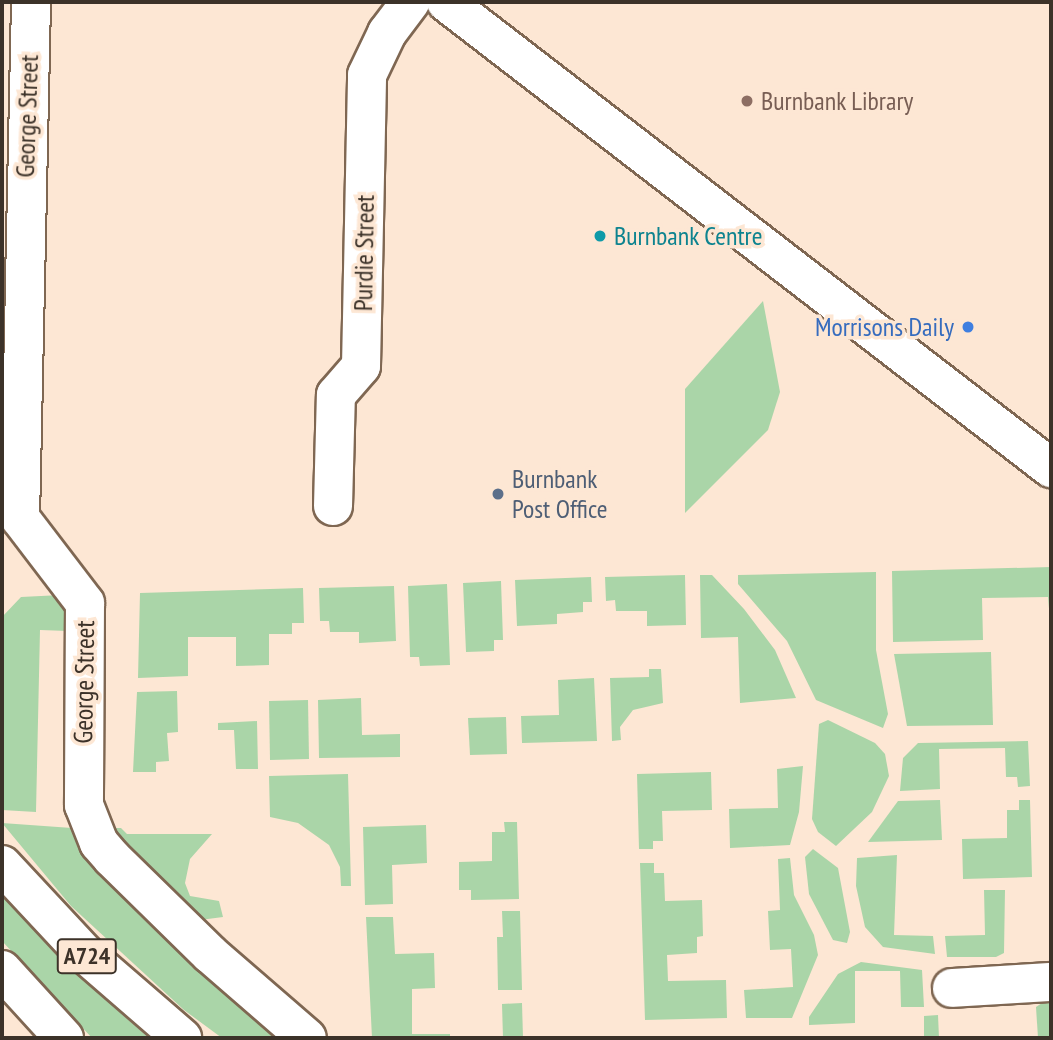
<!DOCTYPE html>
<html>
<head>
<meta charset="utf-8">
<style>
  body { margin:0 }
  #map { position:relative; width:1053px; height:1040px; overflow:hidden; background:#fde7d4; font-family:"PT Sans Narrow",sans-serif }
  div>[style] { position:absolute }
  .green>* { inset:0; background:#aad5a8 }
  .roads { filter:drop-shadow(2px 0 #7f6752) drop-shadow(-2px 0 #7f6752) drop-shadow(0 2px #7f6752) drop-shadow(0 -2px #7f6752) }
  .street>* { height:38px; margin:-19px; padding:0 19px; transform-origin:19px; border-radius:19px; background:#fff }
  .primary>* { height:38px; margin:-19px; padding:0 19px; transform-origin:19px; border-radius:19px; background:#fff }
  .dots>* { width:19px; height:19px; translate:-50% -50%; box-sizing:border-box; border:4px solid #fde7d4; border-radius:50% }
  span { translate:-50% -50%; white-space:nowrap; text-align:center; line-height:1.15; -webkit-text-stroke:7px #fde7d4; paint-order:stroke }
  .shield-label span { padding:2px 5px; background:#fde7d4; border:2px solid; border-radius:5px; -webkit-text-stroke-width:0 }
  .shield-label { font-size:24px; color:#3c3229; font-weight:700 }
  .education-label { font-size:26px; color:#785e54 }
  .left { translate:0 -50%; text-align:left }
  .street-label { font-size:26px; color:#3c3229 }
  .culture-label { font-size:26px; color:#0d838f }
  .shop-label { font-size:26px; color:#366cbe }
  .right { translate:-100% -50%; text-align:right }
  .service-label { font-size:26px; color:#4e5e75 }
  .frame { position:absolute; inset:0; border:4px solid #3c3229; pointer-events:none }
</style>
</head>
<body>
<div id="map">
  <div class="green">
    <i style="clip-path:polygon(763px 301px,780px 392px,768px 430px,685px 513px,685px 389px)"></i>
    <i style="clip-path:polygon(1051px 567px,1051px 632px,1048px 597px,982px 598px,983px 640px,893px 642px,892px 571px)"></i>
    <i style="clip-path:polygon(876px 572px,876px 650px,888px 714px,883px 728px,816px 700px,787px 641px,738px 584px,738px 575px)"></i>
    <i style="clip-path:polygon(685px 575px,686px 625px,647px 626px,647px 611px,616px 611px,615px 600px,606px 601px,605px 577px)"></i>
    <i style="clip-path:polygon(700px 575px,712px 575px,744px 609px,775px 650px,796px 698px,740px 703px,738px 637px,701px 638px)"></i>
    <i style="clip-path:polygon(591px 577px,592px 602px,583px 602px,583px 612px,557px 614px,557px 624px,517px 626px,515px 580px)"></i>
    <i style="clip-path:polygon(501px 581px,503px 640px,494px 640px,494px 651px,466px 652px,463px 583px)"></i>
    <i style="clip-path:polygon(447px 584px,450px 665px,420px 666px,419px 657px,410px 657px,408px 586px)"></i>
    <i style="clip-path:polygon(394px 586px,396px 641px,359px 643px,359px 632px,330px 632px,329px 621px,320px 621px,319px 588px)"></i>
    <i style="clip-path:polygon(303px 588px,304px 623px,292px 623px,292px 634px,269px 634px,269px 665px,236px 666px,236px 637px,188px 637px,188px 676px,138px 678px,140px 593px)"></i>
    <i style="clip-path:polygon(61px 595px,68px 606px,68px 631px,40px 630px,36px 812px,2px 810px,2px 617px,21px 597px)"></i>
    <i style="clip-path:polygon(991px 652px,993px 725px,907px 726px,894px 654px)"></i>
    <i style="clip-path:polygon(649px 669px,661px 669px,663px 703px,633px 710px,620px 727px,621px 740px,612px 741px,610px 678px,649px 677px)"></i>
    <i style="clip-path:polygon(594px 678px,597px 741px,522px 743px,521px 716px,559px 715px,558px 680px)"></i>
    <i style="clip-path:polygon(177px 691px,178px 732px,167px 733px,169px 761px,156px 762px,156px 772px,133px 772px,137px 692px)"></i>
    <i style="clip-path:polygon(361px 698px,362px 735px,400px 734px,400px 757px,319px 758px,318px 700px)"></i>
    <i style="clip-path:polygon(308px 700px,309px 759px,270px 760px,269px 701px)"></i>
    <i style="clip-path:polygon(506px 717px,507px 754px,470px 755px,468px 718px)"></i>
    <i style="clip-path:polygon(828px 720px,875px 743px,885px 754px,889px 776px,872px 812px,836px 846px,818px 832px,812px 819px,819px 724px)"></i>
    <i style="clip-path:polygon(257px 721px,258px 769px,236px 769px,234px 730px,218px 730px,218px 723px)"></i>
    <i style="clip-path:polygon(1028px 741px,1030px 786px,1018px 787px,1017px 777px,1006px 777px,1005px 748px,939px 749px,940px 789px,900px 791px,903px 758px,918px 743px)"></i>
    <i style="clip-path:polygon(803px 766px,799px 812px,790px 845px,730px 848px,729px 809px,778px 808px,777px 769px)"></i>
    <i style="clip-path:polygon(711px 772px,712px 810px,662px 811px,663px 841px,653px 841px,653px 849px,639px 849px,637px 774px)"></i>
    <i style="clip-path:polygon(348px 774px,351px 886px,341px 886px,340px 867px,329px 845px,298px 823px,270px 817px,269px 776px)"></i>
    <i style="clip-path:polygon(940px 800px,942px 840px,868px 842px,898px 801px)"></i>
    <i style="clip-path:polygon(1019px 800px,1030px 800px,1032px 877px,963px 879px,962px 839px,1007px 838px,1007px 810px,1019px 810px)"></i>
    <i style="clip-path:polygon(504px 822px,517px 822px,519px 899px,471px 900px,471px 890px,459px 890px,459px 862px,492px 861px,492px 832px,505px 832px)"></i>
    <i style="clip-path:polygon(2px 823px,72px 828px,98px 868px,248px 1015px,278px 1038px,222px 1038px,184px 1010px,71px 906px)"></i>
    <i style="clip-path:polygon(426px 825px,427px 863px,392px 865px,393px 904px,365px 905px,363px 827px)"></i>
    <i style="clip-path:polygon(108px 828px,121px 828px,127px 834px,212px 834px,190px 859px,185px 883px,190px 896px,219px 901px,223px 917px,200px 920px)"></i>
    <i style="clip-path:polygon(813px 849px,838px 868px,850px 932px,847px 943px,833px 940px,809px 894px,805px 857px)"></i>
    <i style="clip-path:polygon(897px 855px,894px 935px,933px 936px,935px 954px,883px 947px,865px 927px,856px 886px,857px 858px)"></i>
    <i style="clip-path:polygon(790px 858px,794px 895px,814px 935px,818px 955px,792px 1018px,746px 1018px,744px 990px,793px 987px,791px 949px,770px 950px,768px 911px,780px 910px,778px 859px)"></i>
    <i style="clip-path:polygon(640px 863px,654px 863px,654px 873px,664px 873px,665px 901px,702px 900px,703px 936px,697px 937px,697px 953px,667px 955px,668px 981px,726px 980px,727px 1018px,645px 1020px)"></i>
    <i style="clip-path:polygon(984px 890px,1005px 890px,1004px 953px,996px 957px,947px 957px,945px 936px,985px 935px)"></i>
    <i style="clip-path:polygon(2px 894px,72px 970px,149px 1038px,92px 1038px,2px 941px)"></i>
    <i style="clip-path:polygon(502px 911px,520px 911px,522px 990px,498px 990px,497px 937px,503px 937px)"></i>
    <i style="clip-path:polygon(366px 917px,393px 917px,395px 954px,434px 953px,435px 988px,412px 989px,412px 1034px,450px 1034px,450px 1038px,372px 1038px)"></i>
    <i style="clip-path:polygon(861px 962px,922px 970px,924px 1007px,901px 1007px,900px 971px,855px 971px,855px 1023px,809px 1025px,809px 1017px,838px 974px)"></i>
    <i style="clip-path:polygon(1051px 997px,1051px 1038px,1038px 1038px,1036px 1007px)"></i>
    <i style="clip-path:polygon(522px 1003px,523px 1038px,503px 1038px,502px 1004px)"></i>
    <i style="clip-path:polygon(938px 1015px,939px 1038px,924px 1038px,924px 1016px)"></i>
  </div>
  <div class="roads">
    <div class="street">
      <i style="left:31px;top:2px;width:516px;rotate:91.22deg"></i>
      <i style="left:20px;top:518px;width:107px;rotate:52.6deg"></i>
      <i style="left:85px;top:603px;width:202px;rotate:90.3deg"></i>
      <i style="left:84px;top:805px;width:41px;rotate:68.5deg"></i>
      <i style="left:99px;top:843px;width:20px;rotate:49deg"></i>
      <i style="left:112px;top:858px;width:137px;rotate:44.4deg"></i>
      <i style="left:210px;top:954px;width:128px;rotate:40.9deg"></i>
      <i style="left:446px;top:2px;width:764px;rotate:37.61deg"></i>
      <i style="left:333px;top:506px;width:111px;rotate:-88.5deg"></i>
      <i style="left:336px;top:395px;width:38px;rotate:-49deg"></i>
      <i style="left:361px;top:366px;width:291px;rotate:-88.8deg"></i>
      <i style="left:367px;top:75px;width:47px;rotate:-64.5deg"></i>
      <i style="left:387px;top:33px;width:39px;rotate:-53deg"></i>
      <i style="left:952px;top:988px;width:99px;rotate:-3.5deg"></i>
    </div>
    <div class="primary">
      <i style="left:2px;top:865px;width:120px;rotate:47deg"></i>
      <i style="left:84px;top:953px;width:130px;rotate:40.9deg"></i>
      <i style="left:2px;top:970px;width:92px;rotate:47.6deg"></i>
    </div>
  </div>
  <div class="dots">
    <i style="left:747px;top:101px;background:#8d6e63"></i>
    <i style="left:600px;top:236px;background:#0f9aa8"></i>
    <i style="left:968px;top:327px;background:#3f7fe0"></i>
    <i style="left:498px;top:494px;background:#5c6f8a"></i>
  </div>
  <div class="shield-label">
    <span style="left:87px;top:956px">A724</span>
  </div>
  <div class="education-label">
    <span class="left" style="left:761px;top:101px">Burnbank Library</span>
  </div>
  <div class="street-label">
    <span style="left:27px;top:116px;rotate:-88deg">George Street</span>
    <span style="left:364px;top:253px;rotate:-89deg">Purdie Street</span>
    <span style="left:84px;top:682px;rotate:-89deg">George Street</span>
  </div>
  <div class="culture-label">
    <span class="left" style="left:614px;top:236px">Burnbank Centre</span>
  </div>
  <div class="shop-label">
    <span class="right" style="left:954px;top:327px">Morrisons Daily</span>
  </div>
  <div class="service-label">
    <span class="left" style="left:512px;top:494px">Burnbank<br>Post Office</span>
  </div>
  <div class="frame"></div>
</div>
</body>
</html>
